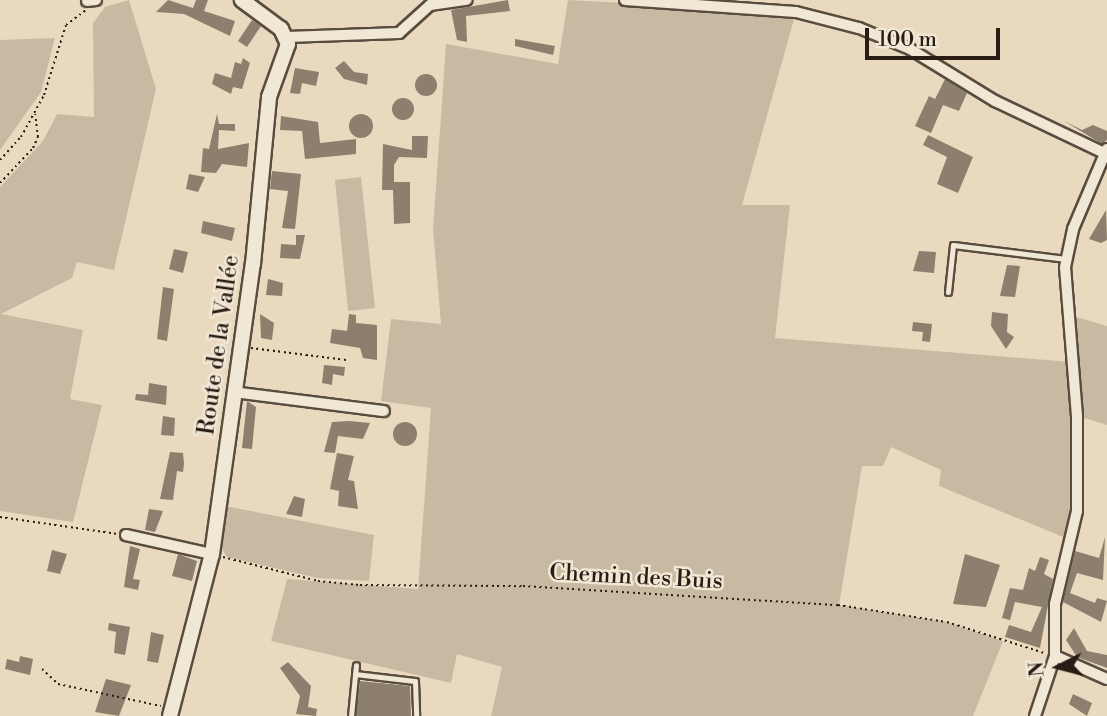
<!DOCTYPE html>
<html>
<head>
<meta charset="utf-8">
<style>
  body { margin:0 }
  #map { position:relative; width:1107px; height:716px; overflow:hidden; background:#e9dabf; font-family:"Libre Bodoni",serif }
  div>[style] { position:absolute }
  .green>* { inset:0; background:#c8baa2 }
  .building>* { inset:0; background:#8d7f6d }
  .round { border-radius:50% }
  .path>* { height:2px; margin-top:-1px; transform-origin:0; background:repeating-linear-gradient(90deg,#291c14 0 2px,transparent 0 5.5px) }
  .roads { filter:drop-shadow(2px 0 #594c3f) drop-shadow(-2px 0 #594c3f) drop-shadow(0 2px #594c3f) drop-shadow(0 -2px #594c3f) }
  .lane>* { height:5px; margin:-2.5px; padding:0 2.5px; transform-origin:2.5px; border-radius:2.5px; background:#f1e7d5 }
  .street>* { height:10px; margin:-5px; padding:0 5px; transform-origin:5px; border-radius:5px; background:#f1e7d5 }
  .secondary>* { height:14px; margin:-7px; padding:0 7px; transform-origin:7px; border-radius:7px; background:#f1e7d5 }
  span { translate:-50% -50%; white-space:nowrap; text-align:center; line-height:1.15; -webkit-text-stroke:5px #f1e7d5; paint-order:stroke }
  .street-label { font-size:23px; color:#291c14 }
  .north { position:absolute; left:1023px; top:632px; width:70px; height:70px; -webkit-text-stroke:5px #f1e7d5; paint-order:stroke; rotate:264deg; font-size:19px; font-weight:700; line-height:28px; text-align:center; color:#291c14 }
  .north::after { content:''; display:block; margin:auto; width:24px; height:32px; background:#291c14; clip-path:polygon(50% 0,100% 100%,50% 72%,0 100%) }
  .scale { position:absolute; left:865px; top:28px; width:135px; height:32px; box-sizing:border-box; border:4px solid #291c14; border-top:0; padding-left:9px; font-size:21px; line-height:24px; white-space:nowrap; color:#291c14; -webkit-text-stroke:5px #f1e7d5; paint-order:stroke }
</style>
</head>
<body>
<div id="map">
  <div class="green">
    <i style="clip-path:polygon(129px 0,156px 89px,114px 270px,77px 262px,72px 278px,1px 314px,83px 330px,70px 399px,102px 405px,73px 522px,0 511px,0 187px,43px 141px,57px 114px,94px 117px,93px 23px,105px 7px)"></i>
    <i style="clip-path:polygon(568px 0,796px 12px,742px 205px,790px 205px,775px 338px,1071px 362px,1066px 314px,1107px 326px,1107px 425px,1078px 416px,1073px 541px,939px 486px,941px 470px,891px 447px,883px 466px,862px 466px,839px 605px,947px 622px,1003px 641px,973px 716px,491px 716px,502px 667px,457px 654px,451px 683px,271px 641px,287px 579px,418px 589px,431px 408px,381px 401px,391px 319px,441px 324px,433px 229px,446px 44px,558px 64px)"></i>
    <i style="clip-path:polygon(55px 38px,41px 92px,0 150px,0 40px)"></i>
    <i style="clip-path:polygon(361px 177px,375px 308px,348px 311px,335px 180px)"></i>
    <i style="clip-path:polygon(225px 506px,374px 535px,369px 581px,317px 578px,227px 557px,221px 547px)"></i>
  </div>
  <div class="building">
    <i style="clip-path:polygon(168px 0,193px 8px,196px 0,208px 0,204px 11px,235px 21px,230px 36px,184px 14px,156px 12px)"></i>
    <i style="clip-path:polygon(508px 0,510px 11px,466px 16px,467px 42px,457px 40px,451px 10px)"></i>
    <i style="clip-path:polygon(252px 20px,261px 26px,247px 47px,238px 41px)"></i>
    <i style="clip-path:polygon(515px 39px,555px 46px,553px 55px,515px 46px)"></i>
    <i style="clip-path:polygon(243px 58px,250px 63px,242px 89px,233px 87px,231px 94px,212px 84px,215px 73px,231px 78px,235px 62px,241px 64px)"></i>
    <i style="clip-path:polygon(344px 61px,354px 72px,368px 74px,367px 85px,344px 79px,335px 68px)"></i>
    <i style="clip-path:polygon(295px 68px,319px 72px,316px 86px,302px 83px,300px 94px,290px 93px)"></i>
    <i class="round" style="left:415px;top:74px;width:22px;height:22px"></i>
    <i style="clip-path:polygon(945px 79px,967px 93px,959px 111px,943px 105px,931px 133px,915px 126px,929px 96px,935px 99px)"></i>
    <i class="round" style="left:392px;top:98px;width:22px;height:22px"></i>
    <i class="round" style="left:349px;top:114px;width:24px;height:24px"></i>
    <i style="clip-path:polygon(217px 114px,219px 124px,235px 124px,235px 131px,219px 130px,218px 149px,249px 143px,247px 167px,222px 164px,216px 173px,201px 172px,203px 148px,209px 149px)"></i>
    <i style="clip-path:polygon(281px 116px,318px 122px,320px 143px,356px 139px,356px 154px,305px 159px,302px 131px,280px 130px)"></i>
    <i style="clip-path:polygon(1064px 121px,1082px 130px,1093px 125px,1107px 131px,1107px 140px,1102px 144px)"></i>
    <i style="clip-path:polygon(928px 135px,973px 157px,958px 193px,937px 184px,947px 157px,923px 145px)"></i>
    <i style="clip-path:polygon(412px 136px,428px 136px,427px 158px,399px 157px,394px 165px,394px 182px,410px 182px,410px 223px,394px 224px,393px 190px,382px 190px,383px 144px,412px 150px)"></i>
    <i style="clip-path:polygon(272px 171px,301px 174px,295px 229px,282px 228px,288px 191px,270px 189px)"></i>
    <i style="clip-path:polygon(189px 174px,205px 177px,198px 192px,186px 189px)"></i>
    <i style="clip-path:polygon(1106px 210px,1107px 240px,1101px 243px,1089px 239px)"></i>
    <i style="clip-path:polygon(203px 221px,235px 228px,232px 241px,201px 233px)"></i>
    <i style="clip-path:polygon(296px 235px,305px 235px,300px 259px,280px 258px,281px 244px,296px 245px)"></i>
    <i style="clip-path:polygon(174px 249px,188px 252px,183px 273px,169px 269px)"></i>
    <i style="clip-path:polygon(919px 251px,936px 252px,934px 273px,913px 271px)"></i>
    <i style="clip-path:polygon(1007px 265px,1020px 266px,1015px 297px,1000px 296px)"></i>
    <i style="clip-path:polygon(268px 279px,283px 283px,282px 296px,266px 295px)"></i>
    <i style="clip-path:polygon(163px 287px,174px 289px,167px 341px,157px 339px)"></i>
    <i style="clip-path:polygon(992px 312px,1008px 314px,1007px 332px,1014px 337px,1006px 349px,991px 326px)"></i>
    <i style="clip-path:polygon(260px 314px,274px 323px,272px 340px,261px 338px)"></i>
    <i style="clip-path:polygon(349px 314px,356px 315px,356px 323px,377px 325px,377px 360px,363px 358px,360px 348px,330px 343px,332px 329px,347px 331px)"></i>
    <i style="clip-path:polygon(913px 322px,932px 324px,930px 342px,922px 341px,923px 332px,912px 331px)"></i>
    <i style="clip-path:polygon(324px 365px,345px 367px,344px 376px,333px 374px,332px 385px,322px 383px)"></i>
    <i style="clip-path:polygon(149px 383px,167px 386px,166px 405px,135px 400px,136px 394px,148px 395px)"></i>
    <i style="clip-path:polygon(247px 401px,256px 407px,252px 449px,242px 448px)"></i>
    <i style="clip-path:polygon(163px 416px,175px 418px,174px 436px,161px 435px)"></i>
    <i class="round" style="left:393px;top:422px;width:24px;height:24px"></i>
    <i style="clip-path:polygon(332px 422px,349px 421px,370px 423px,363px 439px,338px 436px,335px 453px,324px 452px)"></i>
    <i style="clip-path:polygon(170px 452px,183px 453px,184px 464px,183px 472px,177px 471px,173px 500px,160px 499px)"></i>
    <i style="clip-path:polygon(337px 453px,354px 456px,348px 480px,354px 481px,358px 509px,338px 506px,339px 491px,330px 489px)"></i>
    <i style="clip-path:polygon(294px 496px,305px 499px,302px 517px,286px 514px)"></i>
    <i style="clip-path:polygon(149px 509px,163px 511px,155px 532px,145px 530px)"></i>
    <i style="clip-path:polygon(1105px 537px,1103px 580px,1077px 573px,1070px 593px,1095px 603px,1097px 598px,1107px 601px,1101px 622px,1063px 602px,1075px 551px,1099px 558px)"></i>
    <i style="clip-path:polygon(130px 546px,140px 549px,133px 579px,140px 580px,138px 590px,124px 587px)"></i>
    <i style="clip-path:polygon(52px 550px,67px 554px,60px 574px,47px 571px)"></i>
    <i style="clip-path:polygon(178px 554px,197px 561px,192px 581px,172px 576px)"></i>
    <i style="clip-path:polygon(965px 554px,1000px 565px,986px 607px,953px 604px)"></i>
    <i style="clip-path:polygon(1040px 557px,1049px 560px,1044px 574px,1053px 579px,1040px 648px,1005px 637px,1009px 625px,1031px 632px,1042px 607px,1015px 602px,1010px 620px,1002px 618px,1010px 588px,1023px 590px,1029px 568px,1035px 571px)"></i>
    <i style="clip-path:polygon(109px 623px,130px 627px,125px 655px,114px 653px,116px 632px,108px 630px)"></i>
    <i style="clip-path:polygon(1074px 628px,1087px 651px,1107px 655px,1107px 668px,1077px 657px,1066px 640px)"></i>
    <i style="clip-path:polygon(151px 632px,164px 635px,158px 663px,147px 661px)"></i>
    <i style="clip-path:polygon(20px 656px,33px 659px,30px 675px,5px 669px,7px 659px,19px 662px)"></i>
    <i style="clip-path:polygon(288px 662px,311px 686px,308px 707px,317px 709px,316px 716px,296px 714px,300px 696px,280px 668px)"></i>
    <i style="clip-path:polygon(106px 679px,131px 685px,119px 716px,95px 712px)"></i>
    <i style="clip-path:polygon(360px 681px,410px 686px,411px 716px,356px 716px)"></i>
    <i style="clip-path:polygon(1073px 694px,1092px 703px,1087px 716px,1069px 704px)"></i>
  </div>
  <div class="path">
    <i style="left:0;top:160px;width:31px;rotate:-48deg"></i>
    <i style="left:21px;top:137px;width:48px;rotate:-61.3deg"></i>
    <i style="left:44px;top:95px;width:73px;rotate:-72.6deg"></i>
    <i style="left:66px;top:25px;width:26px;rotate:-37deg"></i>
    <i style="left:0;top:183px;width:48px;rotate:-46.7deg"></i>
    <i style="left:33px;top:148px;width:12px;rotate:-66deg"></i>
    <i style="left:38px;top:137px;width:23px;rotate:-97deg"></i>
    <i style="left:251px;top:348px;width:96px;rotate:7.2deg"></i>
    <i style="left:0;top:517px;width:119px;rotate:8.2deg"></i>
    <i style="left:223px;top:557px;width:98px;rotate:14.2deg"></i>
    <i style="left:318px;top:581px;width:42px;rotate:5.4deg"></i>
    <i style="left:360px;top:585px;width:163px;rotate:0.4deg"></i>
    <i style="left:523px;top:586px;width:316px;rotate:3.5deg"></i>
    <i style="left:838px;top:605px;width:110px;rotate:8.9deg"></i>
    <i style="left:947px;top:622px;width:102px;rotate:17.7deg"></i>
    <i style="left:42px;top:669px;width:22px;rotate:43deg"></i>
    <i style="left:58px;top:684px;width:105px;rotate:12.1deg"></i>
  </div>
  <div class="roads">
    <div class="lane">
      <i style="left:948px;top:292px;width:47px;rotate:-83.9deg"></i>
      <i style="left:953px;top:245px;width:114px;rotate:7.1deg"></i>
      <i style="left:355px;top:674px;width:60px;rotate:6.7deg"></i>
      <i style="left:415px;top:681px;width:35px;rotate:88deg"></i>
      <i style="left:351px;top:716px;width:51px;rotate:-84.4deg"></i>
    </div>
    <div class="street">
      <i style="left:625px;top:0;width:171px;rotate:4deg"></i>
      <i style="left:796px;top:12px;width:65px;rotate:14.3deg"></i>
      <i style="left:859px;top:28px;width:55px;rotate:22.4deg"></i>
      <i style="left:910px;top:49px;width:100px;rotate:31.5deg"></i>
      <i style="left:995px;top:101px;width:121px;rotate:25.5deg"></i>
      <i style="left:87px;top:1px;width:9px;rotate:-6deg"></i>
      <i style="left:287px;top:37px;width:112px;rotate:-2deg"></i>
      <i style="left:399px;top:33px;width:42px;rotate:-42.1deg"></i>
      <i style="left:430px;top:5px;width:37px;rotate:-8deg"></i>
      <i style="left:233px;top:392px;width:152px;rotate:7.2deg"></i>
      <i style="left:126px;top:535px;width:88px;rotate:12.5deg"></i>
      <i style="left:1055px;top:656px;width:57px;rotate:23.9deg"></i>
      <i style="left:1035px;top:716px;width:63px;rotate:-71.6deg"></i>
      <i style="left:1055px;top:656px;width:52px;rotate:-90deg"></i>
      <i style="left:1055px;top:604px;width:96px;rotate:-76.7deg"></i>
      <i style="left:1077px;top:511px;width:95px;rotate:-90deg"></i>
      <i style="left:1077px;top:416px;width:149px;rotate:-94.6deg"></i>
      <i style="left:1065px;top:267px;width:39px;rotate:-78deg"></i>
      <i style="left:1073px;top:229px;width:87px;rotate:-67deg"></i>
    </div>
    <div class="secondary">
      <i style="left:170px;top:716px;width:167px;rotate:-75.5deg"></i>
      <i style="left:212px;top:554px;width:293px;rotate:-82deg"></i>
      <i style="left:253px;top:264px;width:168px;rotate:-84.5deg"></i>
      <i style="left:269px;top:97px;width:56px;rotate:-70.3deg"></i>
      <i style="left:288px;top:44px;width:17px;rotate:-115deg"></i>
      <i style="left:281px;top:29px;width:49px;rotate:-143.4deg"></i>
    </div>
  </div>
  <div class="street-label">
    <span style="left:219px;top:345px;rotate:-82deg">Route de la Vallée</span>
    <span style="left:636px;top:577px;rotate:3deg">Chemin des Buis</span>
  </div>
  <div class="north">N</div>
  <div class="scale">100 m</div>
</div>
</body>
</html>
